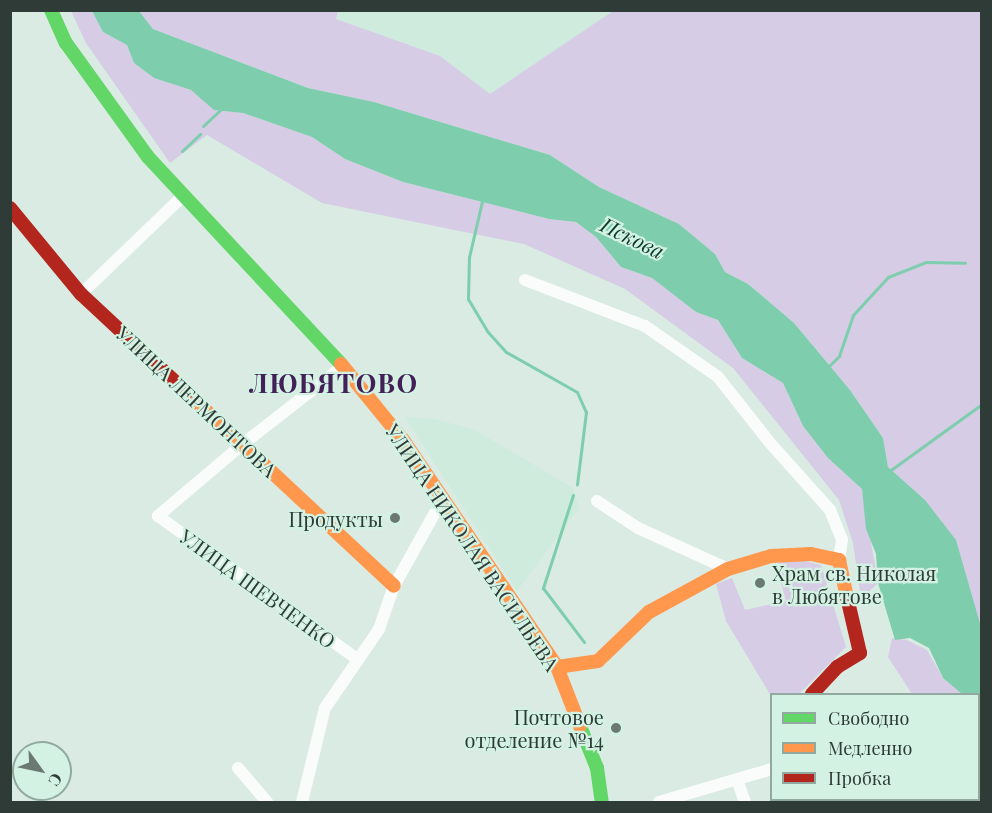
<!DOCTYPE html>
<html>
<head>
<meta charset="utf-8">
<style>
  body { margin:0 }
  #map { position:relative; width:992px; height:813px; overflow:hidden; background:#daebe3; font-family:"Playfair Display",serif }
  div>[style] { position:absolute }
  .built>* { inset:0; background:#ceebde }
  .green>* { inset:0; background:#d6cce5 }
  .water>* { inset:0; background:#7eceae }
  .stream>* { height:3px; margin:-1.5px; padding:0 1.5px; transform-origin:1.5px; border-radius:1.5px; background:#7eceae }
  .street>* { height:12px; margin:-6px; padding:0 6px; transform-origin:6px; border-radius:6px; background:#f9fcfb }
  .fast>* { height:14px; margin:-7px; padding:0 7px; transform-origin:7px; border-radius:7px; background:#63d668 }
  .slow>* { height:14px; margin:-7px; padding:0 7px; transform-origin:7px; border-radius:7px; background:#ff974d }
  .jam>* { height:14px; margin:-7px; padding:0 7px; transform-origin:7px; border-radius:7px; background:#b3261e }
  .dots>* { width:16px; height:16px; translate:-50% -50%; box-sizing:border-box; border:3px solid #d3f2e3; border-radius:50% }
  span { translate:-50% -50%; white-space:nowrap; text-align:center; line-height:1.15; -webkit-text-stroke:4.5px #d3f2e3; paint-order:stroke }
  .street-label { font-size:20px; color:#2f3b36 }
  .poi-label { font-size:20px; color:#2f3b36 }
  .right { translate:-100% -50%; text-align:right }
  .left { translate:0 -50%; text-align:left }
  .water-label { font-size:21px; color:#0c3c2b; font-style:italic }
  .district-label { font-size:26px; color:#432057; font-weight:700; letter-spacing:1.5px }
  .frame { position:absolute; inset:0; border:12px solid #2f3b36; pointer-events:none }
  .legend { position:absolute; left:770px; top:693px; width:210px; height:108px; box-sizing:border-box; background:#d3f2e3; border:2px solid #91a99e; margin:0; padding:8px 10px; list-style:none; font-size:18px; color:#2f3b36 }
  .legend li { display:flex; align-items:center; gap:12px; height:30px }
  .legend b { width:30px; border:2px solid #91a99e }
  .north { position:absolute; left:12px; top:741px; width:60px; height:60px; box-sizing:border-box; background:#d3f2e3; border:2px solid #91a99e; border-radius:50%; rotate:123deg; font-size:16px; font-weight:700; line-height:24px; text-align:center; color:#2f3b36 }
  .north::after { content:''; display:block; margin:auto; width:21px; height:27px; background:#6b7973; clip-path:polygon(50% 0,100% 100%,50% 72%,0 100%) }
</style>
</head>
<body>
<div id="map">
  <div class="built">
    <i style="clip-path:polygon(338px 10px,613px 11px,490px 94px,440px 56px,336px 19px)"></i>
    <i style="clip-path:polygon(405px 417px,435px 419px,475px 430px,573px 488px,579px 508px,517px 591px)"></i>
  </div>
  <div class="green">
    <i style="clip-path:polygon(71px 11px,92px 11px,103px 32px,127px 45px,134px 63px,154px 78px,191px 90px,215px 110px,243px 113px,312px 137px,345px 159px,403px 182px,549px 219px,576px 222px,596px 237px,621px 267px,652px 278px,696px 312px,718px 320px,742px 358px,783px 383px,803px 426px,828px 458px,862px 489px,878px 583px,861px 599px,853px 543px,839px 500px,733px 368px,625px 289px,524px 244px,322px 203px,207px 135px,170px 163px,86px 43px)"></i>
    <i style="clip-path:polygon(139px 11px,338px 11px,336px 19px,440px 56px,490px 94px,613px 11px,981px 11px,981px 627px,925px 500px,888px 467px,883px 438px,850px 390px,794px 323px,748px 284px,725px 272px,715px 254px,679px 224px,599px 187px,550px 155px,374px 102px,308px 88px,153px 29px)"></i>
    <i style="clip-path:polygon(793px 558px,821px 565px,846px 647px,799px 694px,771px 696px,726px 621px,716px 584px,732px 578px,745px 610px,786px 601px,776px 564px)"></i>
    <i style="clip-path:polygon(892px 638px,907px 640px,927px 650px,943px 678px,962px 694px,912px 694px,888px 657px)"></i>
    <i style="clip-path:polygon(979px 719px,981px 802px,975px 802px,974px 800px,978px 800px)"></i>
  </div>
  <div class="water">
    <i style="clip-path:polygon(92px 11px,139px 11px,153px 29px,308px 88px,374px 102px,550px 155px,599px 187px,679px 224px,715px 254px,725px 272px,748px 284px,794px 323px,850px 390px,883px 438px,888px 467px,925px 500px,956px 540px,981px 627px,981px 723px,978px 694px,962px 694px,943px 678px,929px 648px,910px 638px,895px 640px,878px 583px,876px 554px,866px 529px,862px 489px,828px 458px,803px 426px,783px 383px,742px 358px,718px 320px,696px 312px,652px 278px,621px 267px,596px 237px,576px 222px,549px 219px,403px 182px,345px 159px,312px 137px,243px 113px,214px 110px,191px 90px,154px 78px,134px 63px,127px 45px,103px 32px)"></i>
  </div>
  <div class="stream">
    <i style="left:203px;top:126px;width:26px;rotate:-43deg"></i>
    <i style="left:182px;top:151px;width:25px;rotate:-43deg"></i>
    <i style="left:483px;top:197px;width:62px;rotate:103.1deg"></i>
    <i style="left:469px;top:257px;width:42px;rotate:91.4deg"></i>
    <i style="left:468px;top:299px;width:37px;rotate:59deg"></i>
    <i style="left:487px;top:331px;width:28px;rotate:48deg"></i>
    <i style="left:506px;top:352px;width:81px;rotate:29.4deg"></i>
    <i style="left:577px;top:392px;width:22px;rotate:66deg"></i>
    <i style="left:586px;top:412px;width:73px;rotate:97.1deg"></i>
    <i style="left:828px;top:367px;width:16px;rotate:-45deg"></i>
    <i style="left:839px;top:356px;width:43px;rotate:-71.1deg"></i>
    <i style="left:853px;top:315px;width:52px;rotate:-47.4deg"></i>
    <i style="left:888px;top:277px;width:41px;rotate:-21.5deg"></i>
    <i style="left:926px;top:262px;width:39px;rotate:1deg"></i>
    <i style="left:888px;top:472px;width:116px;rotate:-35.9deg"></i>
    <i style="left:573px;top:495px;width:98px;rotate:107.9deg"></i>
    <i style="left:543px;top:588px;width:68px;rotate:52.8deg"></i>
  </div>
  <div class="street">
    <i style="left:525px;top:280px;width:129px;rotate:21deg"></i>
    <i style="left:645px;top:326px;width:89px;rotate:34.9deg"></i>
    <i style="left:718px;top:377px;width:85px;rotate:51.7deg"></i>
    <i style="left:771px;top:444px;width:89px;rotate:48.2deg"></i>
    <i style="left:830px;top:510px;width:31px;rotate:68deg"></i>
    <i style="left:842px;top:539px;width:21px;rotate:98deg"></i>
    <i style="left:81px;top:294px;width:143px;rotate:-43.9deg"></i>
    <i style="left:343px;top:366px;width:125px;rotate:142.1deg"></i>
    <i style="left:244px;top:443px;width:113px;rotate:139.7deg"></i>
    <i style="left:158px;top:516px;width:245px;rotate:35.7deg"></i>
    <i style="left:597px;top:501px;width:49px;rotate:33.4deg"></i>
    <i style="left:638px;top:528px;width:99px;rotate:24.5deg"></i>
    <i style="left:238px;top:768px;width:45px;rotate:49.5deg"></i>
    <i style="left:737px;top:780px;width:23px;rotate:70deg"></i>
    <i style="left:835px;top:800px;width:3px;rotate:45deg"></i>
    <i style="left:302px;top:802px;width:97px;rotate:-76.3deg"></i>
    <i style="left:325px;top:708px;width:96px;rotate:-55.6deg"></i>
    <i style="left:379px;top:629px;width:46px;rotate:-70.8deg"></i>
    <i style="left:394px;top:586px;width:98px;rotate:-60.8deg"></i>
    <i style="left:659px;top:802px;width:118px;rotate:-16.3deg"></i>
  </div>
  <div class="fast">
    <i style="left:51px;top:10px;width:36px;rotate:66deg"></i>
    <i style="left:66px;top:43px;width:140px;rotate:54.3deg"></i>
    <i style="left:148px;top:157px;width:283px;rotate:47deg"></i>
    <i style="left:580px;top:726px;width:45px;rotate:68deg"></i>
    <i style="left:597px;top:768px;width:34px;rotate:82deg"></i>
  </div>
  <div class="slow">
    <i style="left:341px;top:364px;width:98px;rotate:50.8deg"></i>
    <i style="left:403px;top:440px;width:274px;rotate:55.8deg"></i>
    <i style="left:557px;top:667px;width:63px;rotate:68.7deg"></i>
    <i style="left:186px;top:392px;width:284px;rotate:43deg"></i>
    <i style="left:557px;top:667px;width:41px;rotate:-8.3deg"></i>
    <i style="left:598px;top:661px;width:71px;rotate:-43.9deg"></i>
    <i style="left:649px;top:612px;width:90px;rotate:-28.6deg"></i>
    <i style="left:728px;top:569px;width:45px;rotate:-16.8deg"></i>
    <i style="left:771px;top:556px;width:40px;rotate:-2.9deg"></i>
    <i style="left:811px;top:554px;width:29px;rotate:12deg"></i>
    <i style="left:839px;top:560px;width:38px;rotate:78deg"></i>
  </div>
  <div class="jam">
    <i style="left:10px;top:208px;width:112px;rotate:50.5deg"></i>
    <i style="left:81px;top:294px;width:144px;rotate:43deg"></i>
    <i style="left:812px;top:694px;width:37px;rotate:-47deg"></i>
    <i style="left:837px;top:667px;width:27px;rotate:-31deg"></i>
    <i style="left:860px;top:653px;width:57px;rotate:-103.1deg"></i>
  </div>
  <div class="dots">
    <i style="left:395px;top:518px;background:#6b7973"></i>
    <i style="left:760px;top:583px;background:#6b7973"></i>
    <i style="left:616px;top:728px;background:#6b7973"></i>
  </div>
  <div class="street-label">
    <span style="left:197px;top:401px;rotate:43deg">УЛИЦА ЛЕРМОНТОВА</span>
    <span style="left:473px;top:547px;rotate:56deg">УЛИЦА НИКОЛАЯ ВАСИЛЬЕВА</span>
    <span style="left:258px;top:588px;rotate:36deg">УЛИЦА ШЕВЧЕНКО</span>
  </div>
  <div class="poi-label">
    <span class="right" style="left:383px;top:518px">Продукты</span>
    <span class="left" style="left:772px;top:584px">Храм св. Николая<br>в Любятове</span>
    <span class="right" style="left:604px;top:728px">Почтовое<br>отделение №14</span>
  </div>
  <div class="water-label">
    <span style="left:633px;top:237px;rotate:26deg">Пскова</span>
  </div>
  <div class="district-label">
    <span style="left:334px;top:383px">ЛЮБЯТОВО</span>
  </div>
  <div class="frame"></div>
  <ul class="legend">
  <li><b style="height:8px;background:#63d668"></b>Свободно</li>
  <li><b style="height:8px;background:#ff974d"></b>Медленно</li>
  <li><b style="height:8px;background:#b3261e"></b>Пробка</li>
  </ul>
  <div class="north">С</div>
</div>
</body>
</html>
